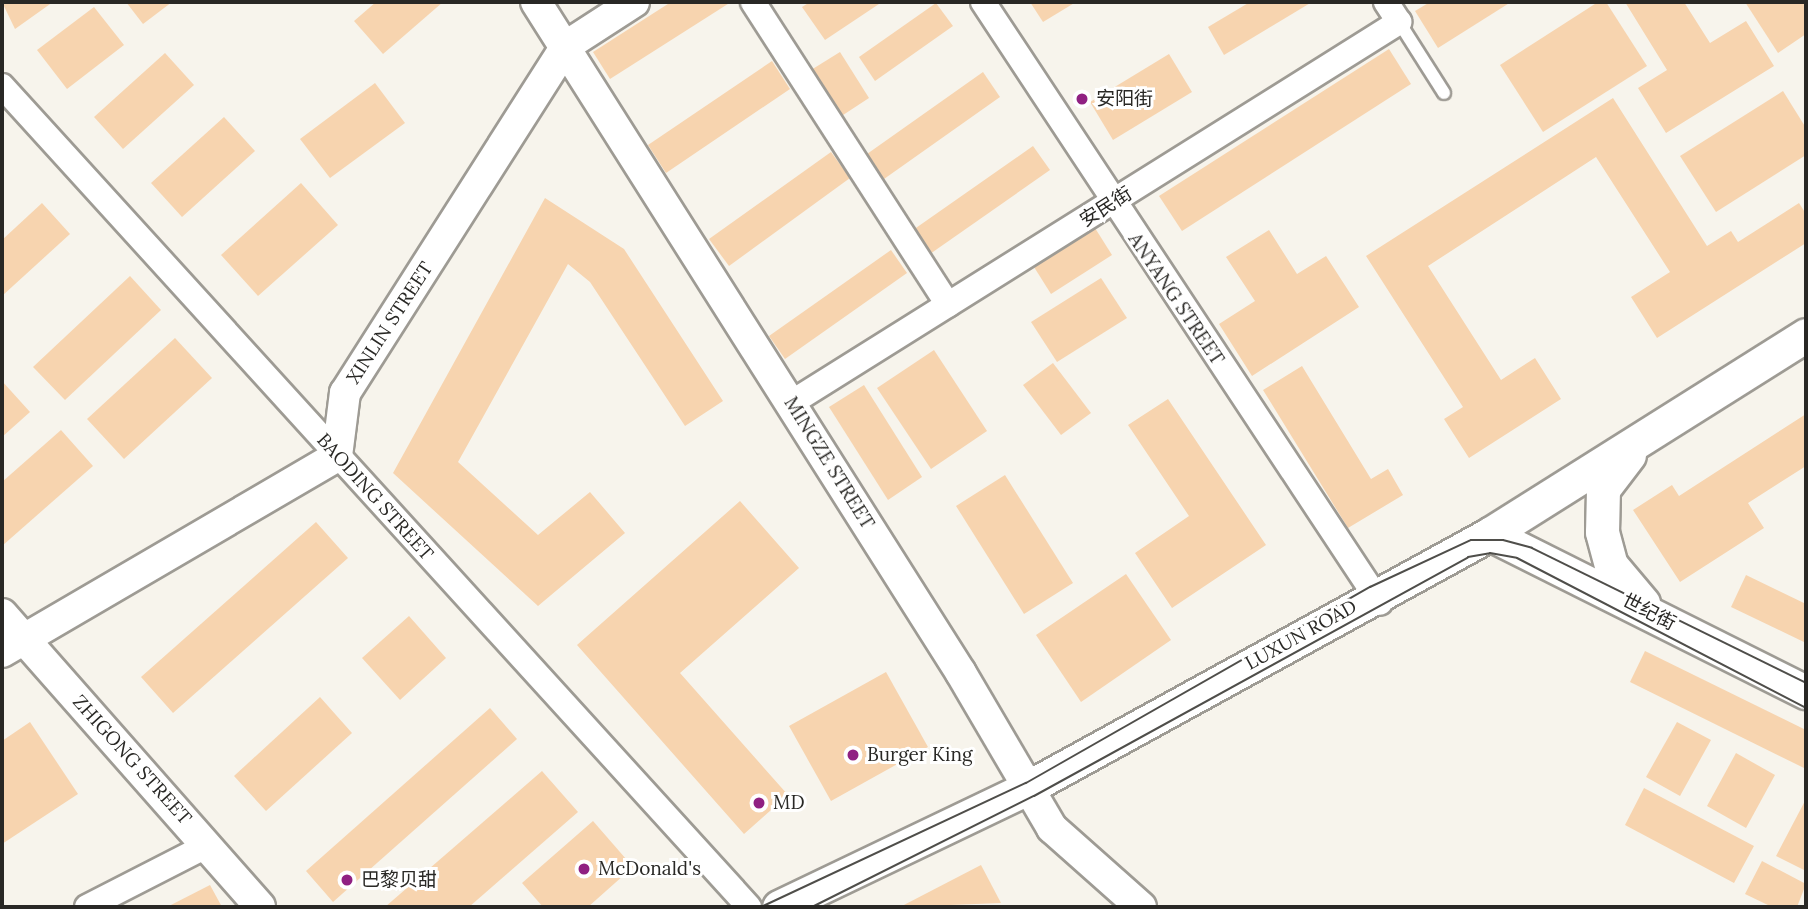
<!DOCTYPE html>
<html>
<head>
<meta charset="utf-8">
<style>
  body { margin:0 }
  #map { position:relative; width:1808px; height:909px; overflow:hidden; background:#f7f4ec; font-family:Lora,"Noto Sans SC",serif }
  div>[style] { position:absolute }
  .building>* { inset:0; background:#f7d4af }
  .roads { filter:drop-shadow(2px 0 #9e9b94) drop-shadow(-2px 0 #9e9b94) drop-shadow(0 2px #9e9b94) drop-shadow(0 -2px #9e9b94) }
  .service>* { height:12px; margin:-6px; padding:0 6px; transform-origin:6px; border-radius:6px; background:#fff }
  .minor>* { height:24px; margin:-12px; padding:0 12px; transform-origin:12px; border-radius:12px; background:#fff }
  .tertiary>* { height:30px; margin:-15px; padding:0 15px; transform-origin:15px; border-radius:15px; background:#fff }
  .secondary>* { height:33px; margin:-16.5px; padding:0 16.5px; transform-origin:16.5px; border-radius:16.5px; background:#fff }
  .tram>* { height:2px; margin:-1px; padding:0 1px; transform-origin:1px; border-radius:1px; background:#4f4e4a }
  .dots>* { width:19px; height:19px; translate:-50% -50%; box-sizing:border-box; border:4px solid #fff; border-radius:50% }
  span { translate:-50% -50%; white-space:nowrap; text-align:center; line-height:1.15; -webkit-text-stroke:6px #fff; paint-order:stroke }
  .poi-label { font-size:19px; color:#292825 }
  .left { translate:0 -50%; text-align:left }
  .street-label { font-size:19px; color:#292825 }
  .frame { position:absolute; inset:0; border:4px solid #292825; pointer-events:none }
</style>
</head>
<body>
<div id="map">
  <div class="building">
    <i style="clip-path:polygon(2px 2px,53px 2px,15px 29px)"></i>
    <i style="clip-path:polygon(126px 2px,172px 2px,143px 24px)"></i>
    <i style="clip-path:polygon(376px 2px,443px 2px,383px 54px,354px 21px)"></i>
    <i style="clip-path:polygon(671px 2px,731px 2px,610px 79px,593px 52px)"></i>
    <i style="clip-path:polygon(810px 2px,882px 2px,825px 40px,802px 7px)"></i>
    <i style="clip-path:polygon(1030px 2px,1076px 2px,1043px 22px)"></i>
    <i style="clip-path:polygon(1250px 2px,1312px 2px,1224px 55px,1208px 27px)"></i>
    <i style="clip-path:polygon(1430px 2px,1511px 2px,1438px 48px,1415px 11px)"></i>
    <i style="clip-path:polygon(1598px 2px,1606px 2px,1647px 66px,1543px 132px,1500px 65px)"></i>
    <i style="clip-path:polygon(1625px 2px,1684px 2px,1710px 43px,1746px 21px,1774px 66px,1666px 133px,1638px 88px,1667px 70px)"></i>
    <i style="clip-path:polygon(1745px 2px,1804px 2px,1806px 34px,1778px 53px)"></i>
    <i style="clip-path:polygon(936px 3px,953px 26px,875px 81px,859px 57px)"></i>
    <i style="clip-path:polygon(94px 7px,124px 45px,67px 89px,37px 50px)"></i>
    <i style="clip-path:polygon(1389px 49px,1411px 84px,1182px 231px,1159px 196px)"></i>
    <i style="clip-path:polygon(840px 52px,869px 98px,840px 117px,811px 70px)"></i>
    <i style="clip-path:polygon(165px 53px,194px 85px,123px 149px,94px 117px)"></i>
    <i style="clip-path:polygon(1169px 54px,1192px 92px,1113px 140px,1090px 102px)"></i>
    <i style="clip-path:polygon(772px 61px,790px 89px,666px 173px,648px 145px)"></i>
    <i style="clip-path:polygon(983px 72px,1000px 97px,884px 179px,867px 154px)"></i>
    <i style="clip-path:polygon(375px 83px,405px 123px,330px 178px,300px 139px)"></i>
    <i style="clip-path:polygon(1783px 91px,1806px 128px,1806px 155px,1716px 212px,1680px 156px)"></i>
    <i style="clip-path:polygon(1613px 98px,1707px 246px,1731px 231px,1738px 242px,1799px 203px,1806px 214px,1806px 243px,1657px 338px,1631px 297px,1670px 272px,1596px 157px,1428px 266px,1501px 380px,1535px 358px,1561px 399px,1469px 458px,1444px 419px,1463px 407px,1366px 256px)"></i>
    <i style="clip-path:polygon(224px 117px,255px 151px,182px 217px,151px 183px)"></i>
    <i style="clip-path:polygon(1033px 146px,1050px 170px,930px 254px,913px 230px)"></i>
    <i style="clip-path:polygon(831px 152px,850px 178px,729px 266px,709px 239px)"></i>
    <i style="clip-path:polygon(301px 183px,338px 225px,258px 296px,221px 255px)"></i>
    <i style="clip-path:polygon(545px 198px,624px 249px,723px 401px,685px 426px,590px 282px,568px 264px,458px 462px,538px 535px,590px 492px,625px 533px,538px 606px,393px 473px)"></i>
    <i style="clip-path:polygon(42px 203px,70px 234px,2px 296px,2px 240px)"></i>
    <i style="clip-path:polygon(1095px 228px,1112px 255px,1051px 294px,1034px 267px)"></i>
    <i style="clip-path:polygon(1269px 230px,1297px 274px,1326px 256px,1359px 307px,1252px 376px,1219px 324px,1255px 301px,1226px 257px)"></i>
    <i style="clip-path:polygon(891px 250px,907px 273px,785px 359px,769px 336px)"></i>
    <i style="clip-path:polygon(130px 276px,161px 310px,65px 400px,33px 367px)"></i>
    <i style="clip-path:polygon(1101px 278px,1127px 318px,1057px 362px,1031px 322px)"></i>
    <i style="clip-path:polygon(175px 338px,212px 378px,124px 459px,87px 419px)"></i>
    <i style="clip-path:polygon(934px 350px,987px 431px,931px 469px,877px 388px)"></i>
    <i style="clip-path:polygon(1053px 363px,1091px 413px,1061px 435px,1023px 385px)"></i>
    <i style="clip-path:polygon(1302px 366px,1371px 479px,1388px 469px,1403px 495px,1348px 528px,1263px 390px)"></i>
    <i style="clip-path:polygon(2px 381px,30px 412px,2px 437px)"></i>
    <i style="clip-path:polygon(864px 385px,922px 477px,888px 500px,829px 407px)"></i>
    <i style="clip-path:polygon(1168px 399px,1266px 545px,1172px 608px,1135px 553px,1189px 516px,1128px 425px)"></i>
    <i style="clip-path:polygon(1806px 414px,1806px 466px,1748px 503px,1764px 528px,1680px 582px,1633px 510px,1672px 485px,1679px 496px)"></i>
    <i style="clip-path:polygon(61px 430px,93px 466px,2px 546px,2px 482px)"></i>
    <i style="clip-path:polygon(1005px 475px,1073px 583px,1024px 614px,956px 506px)"></i>
    <i style="clip-path:polygon(740px 501px,799px 568px,680px 673px,788px 795px,744px 834px,577px 645px)"></i>
    <i style="clip-path:polygon(316px 522px,348px 558px,173px 713px,141px 677px)"></i>
    <i style="clip-path:polygon(1126px 574px,1171px 640px,1081px 702px,1036px 635px)"></i>
    <i style="clip-path:polygon(1746px 575px,1806px 604px,1806px 643px,1731px 607px)"></i>
    <i style="clip-path:polygon(409px 616px,446px 658px,400px 700px,362px 658px)"></i>
    <i style="clip-path:polygon(1645px 651px,1806px 730px,1806px 769px,1630px 682px)"></i>
    <i style="clip-path:polygon(886px 672px,928px 747px,831px 801px,789px 726px)"></i>
    <i style="clip-path:polygon(320px 697px,352px 733px,266px 811px,234px 776px)"></i>
    <i style="clip-path:polygon(490px 708px,517px 739px,333px 902px,306px 871px)"></i>
    <i style="clip-path:polygon(30px 722px,78px 794px,2px 844px,2px 741px)"></i>
    <i style="clip-path:polygon(1677px 722px,1711px 740px,1680px 796px,1646px 777px)"></i>
    <i style="clip-path:polygon(1736px 753px,1775px 775px,1746px 828px,1707px 806px)"></i>
    <i style="clip-path:polygon(542px 771px,578px 812px,469px 907px,385px 907px)"></i>
    <i style="clip-path:polygon(1644px 788px,1754px 846px,1734px 883px,1625px 825px)"></i>
    <i style="clip-path:polygon(1806px 799px,1806px 871px,1776px 856px)"></i>
    <i style="clip-path:polygon(593px 821px,633px 867px,588px 907px,543px 907px,522px 883px)"></i>
    <i style="clip-path:polygon(1762px 861px,1806px 884px,1797px 907px,1772px 907px,1745px 894px)"></i>
    <i style="clip-path:polygon(981px 865px,1001px 903px,900px 907px)"></i>
    <i style="clip-path:polygon(210px 885px,222px 907px,167px 907px)"></i>
  </div>
  <div class="roads">
    <div class="service">
      <i style="left:1399px;top:22px;width:84px;rotate:57.6deg"></i>
    </div>
    <div class="minor">
      <i style="left:753px;top:2px;width:360px;rotate:57.2deg"></i>
      <i style="left:983px;top:2px;width:720px;rotate:56.55deg"></i>
      <i style="left:2px;top:86px;width:1110px;rotate:47.7deg"></i>
      <i style="left:791px;top:403px;width:718px;rotate:-32.07deg"></i>
      <i style="left:1399px;top:22px;width:24px;rotate:-123deg"></i>
      <i style="left:87px;top:907px;width:136px;rotate:-27.1deg"></i>
    </div>
    <div class="tertiary">
      <i style="left:536px;top:2px;width:794px;rotate:57.65deg"></i>
      <i style="left:961px;top:673px;width:180px;rotate:59.6deg"></i>
      <i style="left:1052px;top:828px;width:119px;rotate:41.6deg"></i>
      <i style="left:2px;top:614px;width:390px;rotate:48.6deg"></i>
      <i style="left:2px;top:652px;width:388px;rotate:-30.3deg"></i>
      <i style="left:337px;top:456px;width:64px;rotate:-82.8deg"></i>
      <i style="left:345px;top:393px;width:411px;rotate:-57.5deg"></i>
      <i style="left:566px;top:46px;width:81px;rotate:-32.9deg"></i>
    </div>
    <div class="secondary">
      <i style="left:1629px;top:455px;width:43px;rotate:127.4deg"></i>
      <i style="left:1603px;top:489px;width:43px;rotate:91.3deg"></i>
      <i style="left:1602px;top:532px;width:34px;rotate:75deg"></i>
      <i style="left:1611px;top:565px;width:50px;rotate:49.9deg"></i>
      <i style="left:1490px;top:534px;width:353px;rotate:26.6deg"></i>
      <i style="left:779px;top:907px;width:277px;rotate:-25.6deg"></i>
      <i style="left:1029px;top:787px;width:526px;rotate:-28.76deg"></i>
      <i style="left:1490px;top:534px;width:373px;rotate:-32.2deg"></i>
    </div>
  </div>
  <div class="tram">
    <i style="left:761px;top:907px;width:293px;rotate:-25.1deg"></i>
    <i style="left:1026px;top:783px;width:396px;rotate:-29.7deg"></i>
    <i style="left:1370px;top:587px;width:111px;rotate:-25deg"></i>
    <i style="left:1471px;top:540px;width:32px"></i>
    <i style="left:1503px;top:540px;width:30px;rotate:15deg"></i>
    <i style="left:1532px;top:548px;width:305px;rotate:26.2deg"></i>
    <i style="left:812px;top:907px;width:248px;rotate:-26.6deg"></i>
    <i style="left:1034px;top:796px;width:495px;rotate:-28.8deg"></i>
    <i style="left:1468px;top:557px;width:22px;rotate:-10deg"></i>
    <i style="left:1490px;top:553px;width:27px;rotate:10deg"></i>
    <i style="left:1517px;top:558px;width:326px;rotate:27.4deg"></i>
  </div>
  <div class="dots">
    <i style="left:1082px;top:99px;background:#902082"></i>
    <i style="left:853px;top:755px;background:#902082"></i>
    <i style="left:759px;top:803px;background:#902082"></i>
    <i style="left:584px;top:869px;background:#902082"></i>
    <i style="left:347px;top:880px;background:#902082"></i>
  </div>
  <div class="poi-label">
    <span class="left" style="left:1096px;top:99px">安阳街</span>
    <span class="left" style="left:867px;top:755px">Burger King</span>
    <span class="left" style="left:773px;top:803px">MD</span>
    <span class="left" style="left:598px;top:869px">McDonald's</span>
    <span class="left" style="left:361px;top:880px">巴黎贝甜</span>
  </div>
  <div class="street-label">
    <span style="left:1106px;top:207px;rotate:-32deg">安民街</span>
    <span style="left:1176px;top:299px;rotate:56deg">ANYANG STREET</span>
    <span style="left:390px;top:323px;rotate:-57deg">XINLIN STREET</span>
    <span style="left:829px;top:463px;rotate:58deg">MINGZE STREET</span>
    <span style="left:375px;top:497px;rotate:48deg">BAODING STREET</span>
    <span style="left:1649px;top:612px;rotate:27deg">世纪街</span>
    <span style="left:1301px;top:635px;rotate:-29deg">LUXUN ROAD</span>
    <span style="left:132px;top:760px;rotate:48deg">ZHIGONG STREET</span>
  </div>
  <div class="frame"></div>
</div>
</body>
</html>
